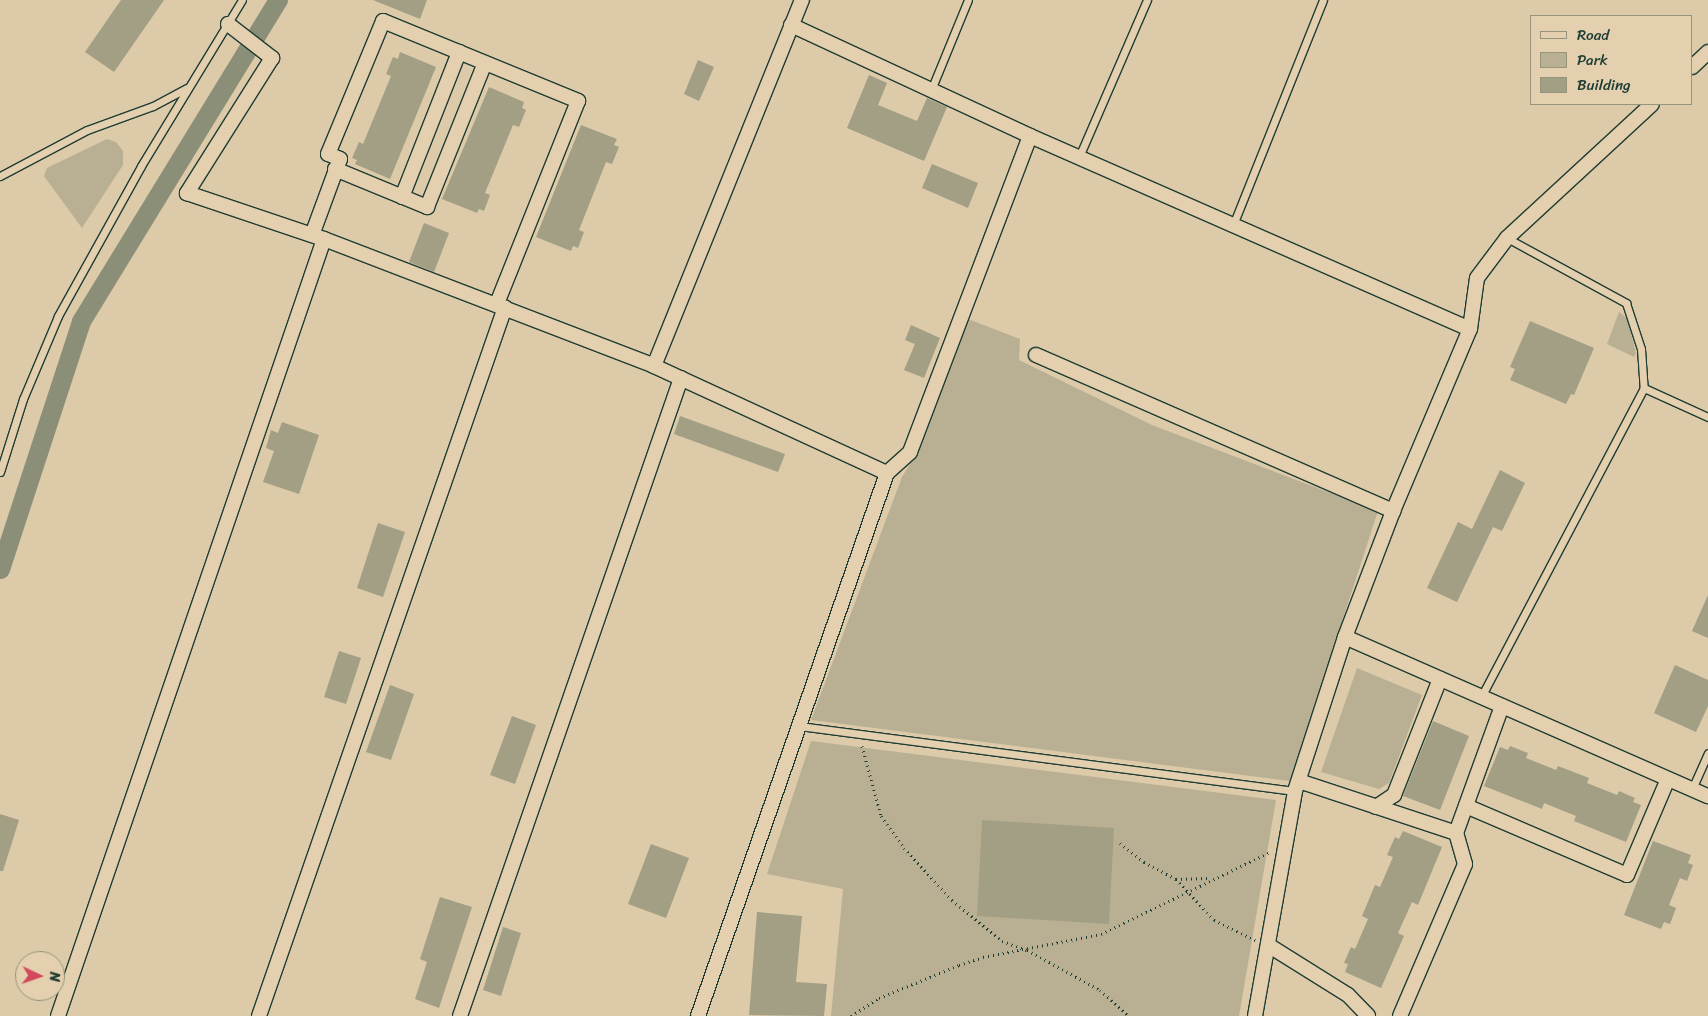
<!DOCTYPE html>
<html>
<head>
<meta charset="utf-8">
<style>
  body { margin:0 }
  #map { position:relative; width:1708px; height:1016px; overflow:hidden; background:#dccaa9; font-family:Sriracha,sans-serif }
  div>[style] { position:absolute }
  .green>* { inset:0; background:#b9b094 }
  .canal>* { height:19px; margin:-9.5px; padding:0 9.5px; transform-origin:9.5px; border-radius:9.5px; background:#8c8f77 }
  .building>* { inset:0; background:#a29f85 }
  .path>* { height:3px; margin-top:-1.5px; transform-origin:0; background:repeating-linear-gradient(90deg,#1f3d34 0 1px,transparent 0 5px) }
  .roads { filter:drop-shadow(1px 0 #1f3d34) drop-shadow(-1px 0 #1f3d34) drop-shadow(0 1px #1f3d34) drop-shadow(0 -1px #1f3d34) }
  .service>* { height:7px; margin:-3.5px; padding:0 3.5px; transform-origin:3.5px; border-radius:3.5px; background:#e4d0ae }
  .minor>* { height:14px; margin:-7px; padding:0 7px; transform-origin:7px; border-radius:7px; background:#e4d0ae }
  span { translate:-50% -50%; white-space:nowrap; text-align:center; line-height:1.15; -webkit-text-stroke:4px #e4d0ae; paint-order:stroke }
  .legend { position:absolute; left:1530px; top:15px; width:162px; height:90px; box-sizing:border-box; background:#e4d0ae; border:1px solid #95957d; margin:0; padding:6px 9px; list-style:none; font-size:15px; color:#1f3d34 }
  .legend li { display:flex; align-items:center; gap:10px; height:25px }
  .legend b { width:25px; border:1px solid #95957d }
  .north { position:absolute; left:15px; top:951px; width:50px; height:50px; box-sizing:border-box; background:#e4d0ae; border:1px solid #95957d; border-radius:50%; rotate:93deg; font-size:14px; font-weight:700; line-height:20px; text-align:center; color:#1f3d34 }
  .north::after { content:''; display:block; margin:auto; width:18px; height:22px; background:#d1495b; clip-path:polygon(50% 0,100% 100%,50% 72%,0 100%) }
</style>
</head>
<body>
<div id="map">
  <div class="green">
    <i style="clip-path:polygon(107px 139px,116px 142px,123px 151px,123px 165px,82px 228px,44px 176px,47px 168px)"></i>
    <i style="clip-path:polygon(1619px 312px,1627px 318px,1636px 353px,1634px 357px,1607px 344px)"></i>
    <i style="clip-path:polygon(968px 319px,1020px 339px,1019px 360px,1152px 425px,1378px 511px,1290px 781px,811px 720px,902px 477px,918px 451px)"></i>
    <i style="clip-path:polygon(1357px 668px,1422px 695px,1389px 783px,1379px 789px,1321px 772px)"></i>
    <i style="clip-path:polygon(811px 741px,1276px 800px,1239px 1016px,831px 1016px,843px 889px,767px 874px)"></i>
  </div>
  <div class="canal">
    <i style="left:0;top:569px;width:261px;rotate:-71.9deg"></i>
    <i style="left:81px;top:321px;width:377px;rotate:-58.5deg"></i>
  </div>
  <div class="building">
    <i style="clip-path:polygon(121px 0,164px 0,114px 72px,85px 52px)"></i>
    <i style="clip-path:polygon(373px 0,427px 0,420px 19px)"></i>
    <i style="clip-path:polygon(400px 52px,436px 67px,390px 179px,355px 164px,357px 160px,352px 158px,359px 142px,363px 144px,391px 76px,386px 74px,393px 57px,398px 59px)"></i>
    <i style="clip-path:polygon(698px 60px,714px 67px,699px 101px,684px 94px)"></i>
    <i style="clip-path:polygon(869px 75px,887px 83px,878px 105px,917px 121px,927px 98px,947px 107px,924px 161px,847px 128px)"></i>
    <i style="clip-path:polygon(489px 87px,524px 102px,522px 108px,526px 110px,519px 127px,513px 125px,485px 193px,490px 195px,484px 211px,479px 209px,477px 213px,442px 199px)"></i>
    <i style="clip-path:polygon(581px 125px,617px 139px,614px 145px,619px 147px,612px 164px,606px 162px,579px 230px,584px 232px,578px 248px,573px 246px,571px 251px,536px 237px)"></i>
    <i style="clip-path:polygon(932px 164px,978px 183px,968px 208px,922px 188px)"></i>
    <i style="clip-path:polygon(424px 223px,449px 233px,434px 272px,409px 262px)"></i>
    <i style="clip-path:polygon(1530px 321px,1594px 348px,1574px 395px,1571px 394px,1566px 404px,1510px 380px,1515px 369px,1510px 367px)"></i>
    <i style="clip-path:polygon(911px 325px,940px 338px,924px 378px,904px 370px,915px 344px,905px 340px)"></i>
    <i style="clip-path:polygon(680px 416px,785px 454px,778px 472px,674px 434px)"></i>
    <i style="clip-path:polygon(282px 422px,319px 435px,299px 494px,263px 482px,274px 451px,266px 448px,271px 430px,278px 433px)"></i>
    <i style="clip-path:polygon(1500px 470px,1525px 483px,1502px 531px,1493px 527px,1457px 602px,1427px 588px,1458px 522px,1472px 529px)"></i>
    <i style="clip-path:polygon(378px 523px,405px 532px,383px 597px,357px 588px)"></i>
    <i style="clip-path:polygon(1708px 595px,1708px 638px,1692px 631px)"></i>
    <i style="clip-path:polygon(339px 651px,361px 658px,346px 704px,324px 697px)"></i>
    <i style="clip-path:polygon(1675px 665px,1708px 680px,1708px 706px,1696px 732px,1654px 713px)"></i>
    <i style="clip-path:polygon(390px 685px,414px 694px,391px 760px,366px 752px)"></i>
    <i style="clip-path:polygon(512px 716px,536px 725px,515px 784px,490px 775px)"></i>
    <i style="clip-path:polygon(1433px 721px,1469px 736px,1440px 810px,1403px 796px)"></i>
    <i style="clip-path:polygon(1510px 746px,1528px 753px,1526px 758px,1556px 770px,1558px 766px,1589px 778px,1587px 783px,1617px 795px,1619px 791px,1635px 798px,1633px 802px,1641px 805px,1626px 842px,1574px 821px,1576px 816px,1544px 803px,1542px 809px,1484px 786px,1500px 747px,1508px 750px)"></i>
    <i style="clip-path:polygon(0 814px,19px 820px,3px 871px,0 871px)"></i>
    <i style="clip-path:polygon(982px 820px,1114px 828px,1109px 924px,977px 916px)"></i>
    <i style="clip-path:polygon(1403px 831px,1442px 847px,1418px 905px,1412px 902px,1398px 933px,1404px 936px,1381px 988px,1345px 972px,1348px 964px,1344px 963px,1351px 947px,1355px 949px,1368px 919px,1362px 916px,1375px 885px,1380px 887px,1393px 857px,1387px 855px,1395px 837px,1399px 839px)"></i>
    <i style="clip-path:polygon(1653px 841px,1691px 855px,1688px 863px,1693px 865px,1687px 881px,1680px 878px,1669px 905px,1676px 908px,1670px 924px,1664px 922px,1661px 929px,1624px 915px)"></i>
    <i style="clip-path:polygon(651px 844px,689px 858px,666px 918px,628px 904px)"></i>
    <i style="clip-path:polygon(440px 897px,472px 907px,439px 1008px,415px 999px,427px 962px,420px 959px)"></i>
    <i style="clip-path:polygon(757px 912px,802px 916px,796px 982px,827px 984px,824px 1016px,749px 1015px)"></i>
    <i style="clip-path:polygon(503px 927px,521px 933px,501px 996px,483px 990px)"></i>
  </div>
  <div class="path">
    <i style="left:862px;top:746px;width:73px;rotate:74.8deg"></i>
    <i style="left:881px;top:816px;width:39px;rotate:54deg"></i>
    <i style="left:904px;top:848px;width:71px;rotate:47.3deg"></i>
    <i style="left:952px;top:900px;width:65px;rotate:39.4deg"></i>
    <i style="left:1002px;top:941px;width:27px;rotate:20deg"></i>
    <i style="left:1027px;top:950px;width:83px;rotate:28.7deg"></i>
    <i style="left:1100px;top:990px;width:39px;rotate:42deg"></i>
    <i style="left:1120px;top:843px;width:31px;rotate:38deg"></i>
    <i style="left:1144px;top:862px;width:36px;rotate:28deg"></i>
    <i style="left:1176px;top:879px;width:56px;rotate:47.2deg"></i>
    <i style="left:1214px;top:920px;width:46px;rotate:26deg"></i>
    <i style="left:1176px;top:879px;width:31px;rotate:-2deg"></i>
    <i style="left:851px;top:1016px;width:33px;rotate:-33deg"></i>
    <i style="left:879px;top:998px;width:87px;rotate:-22.4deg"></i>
    <i style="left:959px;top:965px;width:25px;rotate:-18deg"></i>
    <i style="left:983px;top:957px;width:120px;rotate:-11deg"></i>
    <i style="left:1101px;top:934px;width:188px;rotate:-25.9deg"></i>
  </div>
  <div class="roads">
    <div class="service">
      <i style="left:931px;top:90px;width:97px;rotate:-67.7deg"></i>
      <i style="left:1079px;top:157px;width:171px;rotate:-66.6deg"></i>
      <i style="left:0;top:176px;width:98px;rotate:-27.9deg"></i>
      <i style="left:87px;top:130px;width:70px;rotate:-20deg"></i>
      <i style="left:153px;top:106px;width:38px;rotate:-28deg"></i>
      <i style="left:1233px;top:225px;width:242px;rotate:-68.2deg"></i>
      <i style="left:1507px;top:238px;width:136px;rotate:28.6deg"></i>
      <i style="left:1626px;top:303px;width:48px;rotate:71.9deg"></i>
      <i style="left:1641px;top:349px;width:39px;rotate:86deg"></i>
      <i style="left:1644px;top:388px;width:70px;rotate:24.4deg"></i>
      <i style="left:0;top:472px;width:77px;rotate:-72.5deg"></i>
      <i style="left:23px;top:399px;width:90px;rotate:-67.1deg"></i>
      <i style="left:58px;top:316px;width:171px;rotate:-61deg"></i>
      <i style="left:141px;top:166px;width:194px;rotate:-58.7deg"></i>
      <i style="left:1481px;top:697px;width:349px;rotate:-62.2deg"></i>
      <i style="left:799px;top:726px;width:500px;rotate:7.47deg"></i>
      <i style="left:1692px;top:789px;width:39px;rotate:-66deg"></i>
    </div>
    <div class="minor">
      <i style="left:228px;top:24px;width:56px;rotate:37.7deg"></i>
      <i style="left:272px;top:58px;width:160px;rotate:122.2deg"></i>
      <i style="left:187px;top:193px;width:145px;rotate:18.6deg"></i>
      <i style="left:324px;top:239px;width:354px;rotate:21deg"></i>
      <i style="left:654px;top:366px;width:256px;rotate:24.7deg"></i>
      <i style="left:791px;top:25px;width:264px;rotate:24.9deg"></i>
      <i style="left:1030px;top:136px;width:480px;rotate:23.7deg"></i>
      <i style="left:1692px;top:67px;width:22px;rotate:-43deg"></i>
      <i style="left:335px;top:169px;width:100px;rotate:22.4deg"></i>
      <i style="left:427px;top:207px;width:155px;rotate:-68.1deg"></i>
      <i style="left:402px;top:197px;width:156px;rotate:-68.5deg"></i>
      <i style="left:312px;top:235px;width:81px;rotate:-69.8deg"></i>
      <i style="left:340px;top:159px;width:13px;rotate:-157deg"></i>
      <i style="left:328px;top:154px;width:144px;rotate:-67.5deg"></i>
      <i style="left:383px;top:21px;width:211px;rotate:22.3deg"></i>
      <i style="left:578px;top:101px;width:219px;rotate:111.8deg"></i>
      <i style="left:1036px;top:355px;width:390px;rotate:23.6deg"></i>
      <i style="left:654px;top:366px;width:395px;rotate:-68deg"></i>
      <i style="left:1345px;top:637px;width:396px;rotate:23.7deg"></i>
      <i style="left:1299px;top:781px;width:165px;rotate:18.3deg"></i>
      <i style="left:1466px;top:806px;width:175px;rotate:23.2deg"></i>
      <i style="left:1627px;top:875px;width:104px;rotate:-66.9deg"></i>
      <i style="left:1376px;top:807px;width:22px;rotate:-34deg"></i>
      <i style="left:1394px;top:795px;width:125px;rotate:-68.4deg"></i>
      <i style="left:1268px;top:945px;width:94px;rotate:32deg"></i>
      <i style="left:1348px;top:995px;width:29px;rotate:46deg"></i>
      <i style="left:58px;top:1016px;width:821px;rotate:-71.1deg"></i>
      <i style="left:259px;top:1016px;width:750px;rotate:-70.86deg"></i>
      <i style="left:460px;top:1016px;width:675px;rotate:-70.89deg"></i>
      <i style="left:698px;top:1016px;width:575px;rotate:-70.81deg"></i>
      <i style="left:887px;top:473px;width:31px;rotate:-42deg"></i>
      <i style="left:910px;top:452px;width:338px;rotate:-69.2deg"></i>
      <i style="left:1255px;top:1016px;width:229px;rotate:-79.9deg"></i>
      <i style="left:1295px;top:791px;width:162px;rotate:-72deg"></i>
      <i style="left:1345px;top:637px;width:135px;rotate:-69.1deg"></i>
      <i style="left:1393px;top:511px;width:198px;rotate:-67.1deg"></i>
      <i style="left:1470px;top:329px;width:51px;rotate:-82.2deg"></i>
      <i style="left:1477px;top:278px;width:50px;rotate:-53.1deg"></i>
      <i style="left:1507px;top:238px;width:197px;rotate:-42.7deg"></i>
      <i style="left:1400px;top:1016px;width:165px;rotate:-66.8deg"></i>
      <i style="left:1465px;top:864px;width:32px;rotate:-106deg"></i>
      <i style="left:1456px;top:833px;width:135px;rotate:-70.1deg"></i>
    </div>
  </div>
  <ul class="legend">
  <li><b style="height:6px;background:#e4d0ae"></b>Road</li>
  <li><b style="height:14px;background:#b9b094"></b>Park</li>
  <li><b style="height:14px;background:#a29f85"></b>Building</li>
  </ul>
  <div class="north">N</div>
</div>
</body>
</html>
